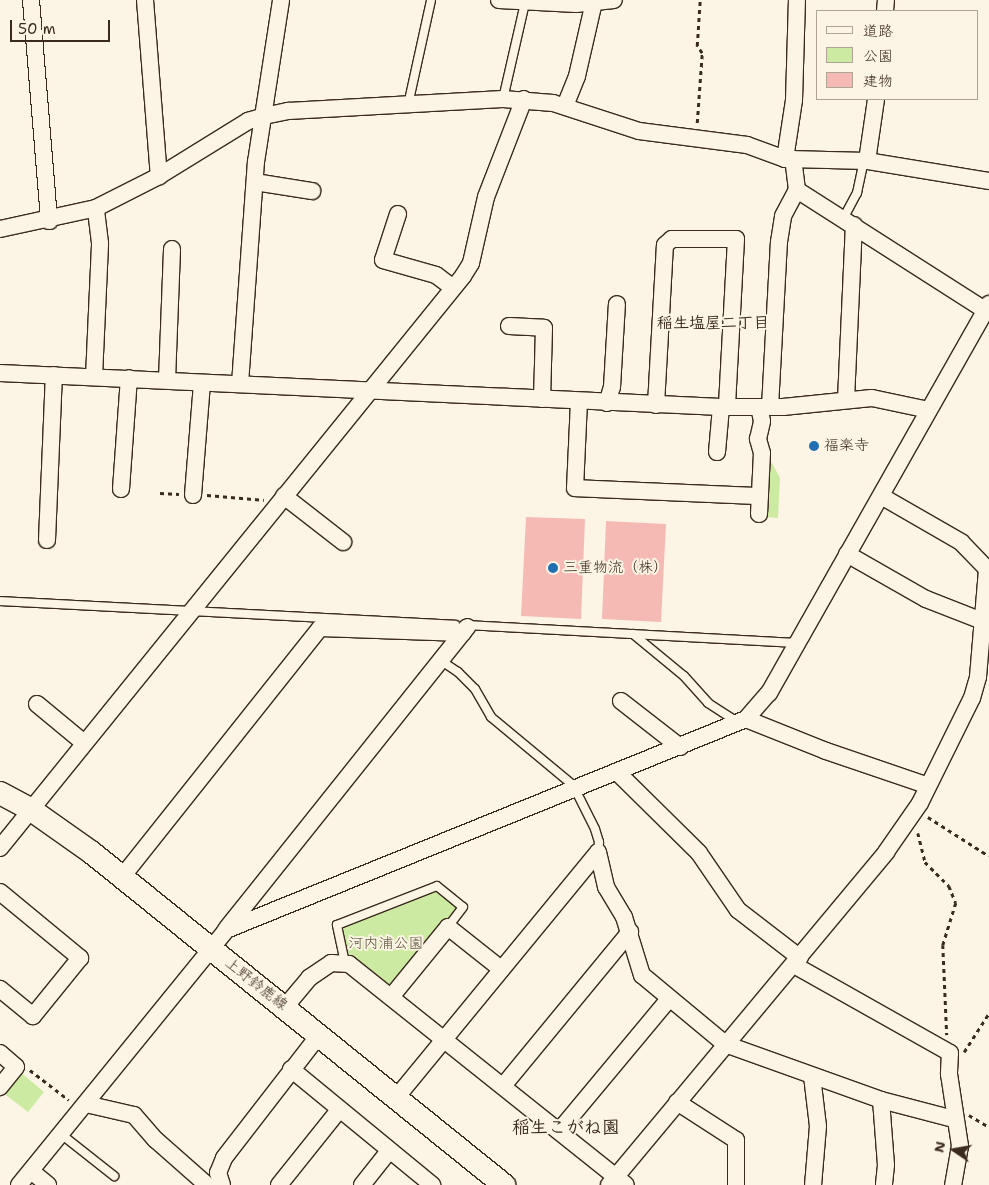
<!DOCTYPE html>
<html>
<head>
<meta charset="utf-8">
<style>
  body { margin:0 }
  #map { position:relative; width:989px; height:1185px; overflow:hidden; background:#fcf5e5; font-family:"Shantell Sans","Klee One",sans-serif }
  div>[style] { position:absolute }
  .green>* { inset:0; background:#cceaa1 }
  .building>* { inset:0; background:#f6bab5 }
  .path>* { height:2.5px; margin-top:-1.25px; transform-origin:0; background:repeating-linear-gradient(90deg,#3b2a1e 0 4px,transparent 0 8px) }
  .roads { filter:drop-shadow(1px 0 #3b2a1e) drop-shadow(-1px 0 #3b2a1e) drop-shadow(0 1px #3b2a1e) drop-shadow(0 -1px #3b2a1e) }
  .lane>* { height:8px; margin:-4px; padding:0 4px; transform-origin:4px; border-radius:4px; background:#fcf5e5 }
  .street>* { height:16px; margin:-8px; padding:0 8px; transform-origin:8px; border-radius:8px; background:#fcf5e5 }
  .secondary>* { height:22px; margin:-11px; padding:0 11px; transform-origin:11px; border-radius:11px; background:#fcf5e5 }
  .dots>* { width:14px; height:14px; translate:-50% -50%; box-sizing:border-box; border:2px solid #fcf5e5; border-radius:50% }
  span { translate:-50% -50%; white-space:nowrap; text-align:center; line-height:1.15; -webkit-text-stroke:4px #fcf5e5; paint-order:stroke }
  .poi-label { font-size:15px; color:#3b2a1e }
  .left { translate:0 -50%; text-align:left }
  .park-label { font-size:15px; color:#585038 }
  .street-label { font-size:15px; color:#3b2a1e }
  .neighbourhood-label { font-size:16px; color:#3b2a1e; font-weight:700 }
  .quarter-label { font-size:18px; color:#3b2a1e; font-weight:700 }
  .legend { position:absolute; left:816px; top:10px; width:162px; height:90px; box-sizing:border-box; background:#fcf5e5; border:1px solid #afa495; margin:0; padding:6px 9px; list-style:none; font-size:15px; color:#3b2a1e }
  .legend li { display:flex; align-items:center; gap:10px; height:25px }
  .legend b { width:25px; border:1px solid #afa495 }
  .north { position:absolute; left:929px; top:1125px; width:50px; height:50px; -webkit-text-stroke:4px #fcf5e5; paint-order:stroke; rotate:282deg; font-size:14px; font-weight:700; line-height:20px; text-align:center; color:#3b2a1e }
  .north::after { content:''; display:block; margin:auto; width:18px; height:22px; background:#3b2a1e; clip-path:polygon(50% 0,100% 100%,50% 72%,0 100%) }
  .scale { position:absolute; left:10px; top:20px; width:100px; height:22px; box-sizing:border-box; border:2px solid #3b2a1e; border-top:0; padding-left:6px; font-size:15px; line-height:18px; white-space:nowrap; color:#3b2a1e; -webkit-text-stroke:4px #fcf5e5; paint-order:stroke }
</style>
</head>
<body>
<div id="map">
  <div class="green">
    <i style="clip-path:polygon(769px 463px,772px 463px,780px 478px,778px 518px,766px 517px)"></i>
    <i style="clip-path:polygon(436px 889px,459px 908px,395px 986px,388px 987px,344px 952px,339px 926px)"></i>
    <i style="clip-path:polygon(19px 1071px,44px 1092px,28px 1112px,2px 1092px)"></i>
  </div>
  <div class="building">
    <i style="clip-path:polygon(526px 517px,585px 519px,581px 619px,521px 616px)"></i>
    <i style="clip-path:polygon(606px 521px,666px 524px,661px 622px,602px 619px)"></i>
  </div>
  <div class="path">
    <i style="left:697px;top:123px;width:70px;rotate:-85.9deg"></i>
    <i style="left:702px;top:53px;width:9px;rotate:-126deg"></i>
    <i style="left:697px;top:46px;width:46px;rotate:-86.3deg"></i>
    <i style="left:160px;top:493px;width:19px;rotate:3deg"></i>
    <i style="left:207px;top:495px;width:57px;rotate:5deg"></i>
    <i style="left:928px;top:817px;width:72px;rotate:32.6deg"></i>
    <i style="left:918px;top:833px;width:30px;rotate:76deg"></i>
    <i style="left:925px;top:862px;width:34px;rotate:45deg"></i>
    <i style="left:949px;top:886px;width:18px;rotate:68deg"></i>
    <i style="left:956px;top:903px;width:44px;rotate:107.2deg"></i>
    <i style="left:943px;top:945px;width:90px;rotate:87.5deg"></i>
    <i style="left:964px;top:1052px;width:46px;rotate:-57.3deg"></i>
    <i style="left:30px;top:1070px;width:49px;rotate:37.6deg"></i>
    <i style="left:969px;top:1115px;width:23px;rotate:31deg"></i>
  </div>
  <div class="roads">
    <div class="lane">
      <i style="left:503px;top:99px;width:98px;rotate:-77.1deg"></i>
      <i style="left:408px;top:105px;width:107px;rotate:-77.6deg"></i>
      <i style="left:843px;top:219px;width:30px;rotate:-62deg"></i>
      <i style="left:857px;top:193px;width:33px;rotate:-78deg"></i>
      <i style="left:0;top:601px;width:456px;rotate:3deg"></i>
      <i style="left:466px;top:625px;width:331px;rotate:3.1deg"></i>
      <i style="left:633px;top:634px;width:66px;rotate:39.5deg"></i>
      <i style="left:684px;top:676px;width:36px;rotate:48deg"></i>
      <i style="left:708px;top:703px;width:33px;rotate:33deg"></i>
      <i style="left:440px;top:660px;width:22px;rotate:34deg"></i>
      <i style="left:458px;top:672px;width:24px;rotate:45deg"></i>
      <i style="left:475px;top:689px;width:32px;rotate:60deg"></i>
      <i style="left:491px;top:717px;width:107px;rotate:39.7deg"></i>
      <i style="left:573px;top:785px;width:49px;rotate:63.4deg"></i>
      <i style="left:595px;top:829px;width:14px;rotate:73deg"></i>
      <i style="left:599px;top:842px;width:10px;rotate:96deg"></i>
      <i style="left:345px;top:963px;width:39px;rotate:-102deg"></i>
      <i style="left:337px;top:925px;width:107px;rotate:-21.3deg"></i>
      <i style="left:437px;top:886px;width:33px;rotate:39deg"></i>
      <i style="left:463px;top:907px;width:25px;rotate:127deg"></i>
      <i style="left:61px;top:1134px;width:68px;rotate:38.4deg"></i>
    </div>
    <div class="street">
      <i style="left:31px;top:0;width:222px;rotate:85.3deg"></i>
      <i style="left:145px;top:0;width:177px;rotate:85.5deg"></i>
      <i style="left:499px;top:0;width:77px;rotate:3deg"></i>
      <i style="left:576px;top:4px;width:38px;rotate:-6deg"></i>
      <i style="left:885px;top:11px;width:11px;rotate:-85deg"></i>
      <i style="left:565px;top:106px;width:32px;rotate:-68deg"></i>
      <i style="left:577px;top:76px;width:76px;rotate:-77.1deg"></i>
      <i style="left:785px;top:159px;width:60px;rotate:-81.3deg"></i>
      <i style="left:794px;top:100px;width:100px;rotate:-88.3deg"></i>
      <i style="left:867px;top:161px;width:63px;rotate:-81.7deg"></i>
      <i style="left:255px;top:182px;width:58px;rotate:9deg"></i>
      <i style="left:797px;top:190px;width:228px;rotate:32.6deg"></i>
      <i style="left:398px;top:214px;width:48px;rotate:108.1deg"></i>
      <i style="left:383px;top:260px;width:55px;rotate:15.8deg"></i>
      <i style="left:436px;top:275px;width:21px;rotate:37deg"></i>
      <i style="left:0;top:229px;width:98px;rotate:-12.3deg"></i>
      <i style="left:96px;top:208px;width:71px;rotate:-26.9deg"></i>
      <i style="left:159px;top:176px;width:105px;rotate:-31.7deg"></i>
      <i style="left:248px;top:121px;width:17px;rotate:-17deg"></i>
      <i style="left:264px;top:116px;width:25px;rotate:-12deg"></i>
      <i style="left:288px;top:111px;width:215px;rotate:-3.2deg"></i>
      <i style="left:503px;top:99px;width:50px;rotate:4.6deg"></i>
      <i style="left:553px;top:103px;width:90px;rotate:18deg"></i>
      <i style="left:639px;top:131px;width:109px;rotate:7.4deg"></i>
      <i style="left:747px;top:145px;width:40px;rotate:20.2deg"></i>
      <i style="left:785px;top:159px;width:82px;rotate:1.4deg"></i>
      <i style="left:867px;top:161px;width:124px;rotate:9.3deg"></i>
      <i style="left:509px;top:326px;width:35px;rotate:3deg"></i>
      <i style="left:544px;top:328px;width:71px;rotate:91.6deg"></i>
      <i style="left:0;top:373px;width:722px;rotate:2.7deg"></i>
      <i style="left:721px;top:407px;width:62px"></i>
      <i style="left:783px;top:407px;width:89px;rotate:-5.8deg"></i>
      <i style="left:872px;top:398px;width:58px;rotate:11.9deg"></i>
      <i style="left:94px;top:377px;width:134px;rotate:-87.4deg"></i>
      <i style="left:100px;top:243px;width:35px;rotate:-97deg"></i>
      <i style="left:167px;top:380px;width:131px;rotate:-87.8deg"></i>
      <i style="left:240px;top:384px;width:223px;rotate:-85.9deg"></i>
      <i style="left:256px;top:162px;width:164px;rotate:-81.2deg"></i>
      <i style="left:846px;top:400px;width:175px;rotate:-87.4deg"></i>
      <i style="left:579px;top:401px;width:87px;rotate:92.6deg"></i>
      <i style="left:575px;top:488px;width:185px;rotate:2.5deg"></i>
      <i style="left:607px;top:403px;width:17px;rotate:-73deg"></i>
      <i style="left:612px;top:387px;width:83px;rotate:-86.6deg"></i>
      <i style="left:656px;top:405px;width:160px;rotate:-86.8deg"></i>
      <i style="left:665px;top:245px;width:9px;rotate:-41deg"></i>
      <i style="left:672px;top:239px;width:64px"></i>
      <i style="left:736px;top:239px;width:168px;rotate:93.1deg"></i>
      <i style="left:770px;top:407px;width:165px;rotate:-86.9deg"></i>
      <i style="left:779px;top:242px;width:26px;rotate:-81deg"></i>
      <i style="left:783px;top:216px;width:30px;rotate:-62deg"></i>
      <i style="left:797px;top:190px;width:31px;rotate:-97deg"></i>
      <i style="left:717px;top:452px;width:45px;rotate:-84.9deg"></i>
      <i style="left:121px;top:489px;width:111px;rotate:-85.9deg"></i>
      <i style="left:193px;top:495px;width:112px;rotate:-85.4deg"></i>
      <i style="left:284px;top:496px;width:75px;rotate:37.9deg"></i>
      <i style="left:759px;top:514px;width:61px;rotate:-87.2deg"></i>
      <i style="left:762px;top:453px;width:15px;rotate:-106deg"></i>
      <i style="left:758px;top:439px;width:18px;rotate:-77deg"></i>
      <i style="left:762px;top:421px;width:14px;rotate:-102deg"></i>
      <i style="left:47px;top:540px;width:165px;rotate:-87.6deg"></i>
      <i style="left:847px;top:554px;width:91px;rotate:29.7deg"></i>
      <i style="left:926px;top:599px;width:60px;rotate:21.4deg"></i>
      <i style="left:621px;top:701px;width:75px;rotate:37.9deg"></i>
      <i style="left:37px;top:704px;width:60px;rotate:39.6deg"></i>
      <i style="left:746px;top:719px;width:86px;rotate:21.8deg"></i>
      <i style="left:826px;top:751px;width:106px;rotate:18.8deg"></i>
      <i style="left:617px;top:772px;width:115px;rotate:44.6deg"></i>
      <i style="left:699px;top:853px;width:69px;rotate:55.6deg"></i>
      <i style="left:738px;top:910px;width:78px;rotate:37.7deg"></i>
      <i style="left:0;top:848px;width:736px;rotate:-51.01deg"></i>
      <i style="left:463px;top:276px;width:15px;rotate:-58deg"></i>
      <i style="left:471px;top:263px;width:68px;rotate:-77.2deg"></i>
      <i style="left:486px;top:197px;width:105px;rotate:-68.8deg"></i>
      <i style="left:598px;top:852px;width:36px;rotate:77deg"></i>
      <i style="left:606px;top:887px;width:35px;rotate:59deg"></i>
      <i style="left:624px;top:917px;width:61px;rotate:72.8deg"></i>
      <i style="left:642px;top:975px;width:108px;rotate:39.7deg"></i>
      <i style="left:725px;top:1044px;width:166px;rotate:19.7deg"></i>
      <i style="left:881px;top:1100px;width:75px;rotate:14.6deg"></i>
      <i style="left:122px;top:877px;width:318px;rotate:-51.5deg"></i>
      <i style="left:320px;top:628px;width:143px;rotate:2deg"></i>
      <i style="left:0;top:892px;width:104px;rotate:39.5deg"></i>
      <i style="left:80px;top:958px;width:75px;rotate:129deg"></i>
      <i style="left:33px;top:1016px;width:43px;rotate:-140.7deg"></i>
      <i style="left:227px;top:928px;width:385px;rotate:-51.4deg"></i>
      <i style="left:794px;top:965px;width:179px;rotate:29.4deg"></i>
      <i style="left:950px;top:1053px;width:21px;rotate:93deg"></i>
      <i style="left:949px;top:1074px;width:73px;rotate:81.3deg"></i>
      <i style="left:960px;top:1146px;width:40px;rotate:100deg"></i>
      <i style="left:391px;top:997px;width:90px;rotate:-50.8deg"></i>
      <i style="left:448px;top:927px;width:68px;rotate:38.4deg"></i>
      <i style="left:285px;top:1007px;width:38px;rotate:-50deg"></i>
      <i style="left:309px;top:978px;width:27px;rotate:-34deg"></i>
      <i style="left:331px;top:963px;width:18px;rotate:3deg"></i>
      <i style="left:349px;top:964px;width:354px;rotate:38.6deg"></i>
      <i style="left:0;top:1053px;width:21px;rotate:41deg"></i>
      <i style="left:16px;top:1067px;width:26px;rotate:129deg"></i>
      <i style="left:291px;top:1069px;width:183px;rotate:39.4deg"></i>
      <i style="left:812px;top:1076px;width:50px;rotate:83.2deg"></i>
      <i style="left:818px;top:1126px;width:59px;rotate:94.8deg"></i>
      <i style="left:503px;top:1086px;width:200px;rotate:-50.5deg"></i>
      <i style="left:396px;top:1098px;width:318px;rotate:-50.6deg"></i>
      <i style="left:881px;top:1100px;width:65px;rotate:85.6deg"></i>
      <i style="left:886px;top:1165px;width:20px;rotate:96deg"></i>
      <i style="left:677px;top:1102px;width:70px;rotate:32.8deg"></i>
      <i style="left:736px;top:1140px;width:45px;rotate:90deg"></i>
      <i style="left:86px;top:1104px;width:49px;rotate:12.9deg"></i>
      <i style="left:134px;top:1115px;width:33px;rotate:49deg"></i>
      <i style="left:156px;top:1140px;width:68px;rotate:41.4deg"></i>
      <i style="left:559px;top:1131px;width:170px;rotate:-50.2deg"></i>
      <i style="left:31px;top:1171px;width:22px;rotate:39deg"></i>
      <i style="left:19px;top:1185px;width:328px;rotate:-50.9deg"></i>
      <i style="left:226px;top:930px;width:561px;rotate:-22.09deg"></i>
      <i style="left:746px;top:719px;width:35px;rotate:-49deg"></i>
      <i style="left:769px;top:693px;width:447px;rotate:-60.5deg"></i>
      <i style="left:222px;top:1185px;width:13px;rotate:-108deg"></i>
      <i style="left:218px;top:1173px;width:16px;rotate:-68deg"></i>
      <i style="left:224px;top:1158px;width:155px;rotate:-52.3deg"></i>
      <i style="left:279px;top:1185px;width:96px;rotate:-51.3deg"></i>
      <i style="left:362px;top:1185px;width:43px;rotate:-51.5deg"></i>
      <i style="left:609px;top:1185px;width:433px;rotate:-50.2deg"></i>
      <i style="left:886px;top:852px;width:60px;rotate:-55.2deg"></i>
      <i style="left:920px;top:803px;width:117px;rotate:-63.7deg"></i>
      <i style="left:972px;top:698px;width:22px;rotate:-74deg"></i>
      <i style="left:978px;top:677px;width:108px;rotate:-85.2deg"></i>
      <i style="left:987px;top:569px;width:37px;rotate:-134deg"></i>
      <i style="left:961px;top:542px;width:92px;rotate:-150.1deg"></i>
    </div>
    <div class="secondary">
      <i style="left:0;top:793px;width:34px;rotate:28deg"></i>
      <i style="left:30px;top:809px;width:75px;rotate:35.2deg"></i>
      <i style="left:91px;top:852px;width:531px;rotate:38.88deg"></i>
    </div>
  </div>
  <div class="dots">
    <i style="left:814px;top:446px;background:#1f6fb2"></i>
    <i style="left:553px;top:568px;background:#1f6fb2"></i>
  </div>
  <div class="poi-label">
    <span class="left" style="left:824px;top:446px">福楽寺</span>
    <span class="left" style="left:563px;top:568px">三重物流（株）</span>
  </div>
  <div class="park-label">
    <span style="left:386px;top:944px">河内浦公園</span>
  </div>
  <div class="street-label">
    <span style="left:256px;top:984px;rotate:38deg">上野鈴鹿線</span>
  </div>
  <div class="neighbourhood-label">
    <span style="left:713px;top:323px">稲生塩屋二丁目</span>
  </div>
  <div class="quarter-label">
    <span style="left:566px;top:1127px">稲生こがね園</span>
  </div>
  <ul class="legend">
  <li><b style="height:6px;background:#fcf5e5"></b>道路</li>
  <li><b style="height:14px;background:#cceaa1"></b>公園</li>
  <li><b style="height:14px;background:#f6bab5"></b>建物</li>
  </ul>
  <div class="north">N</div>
  <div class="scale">50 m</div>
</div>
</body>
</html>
